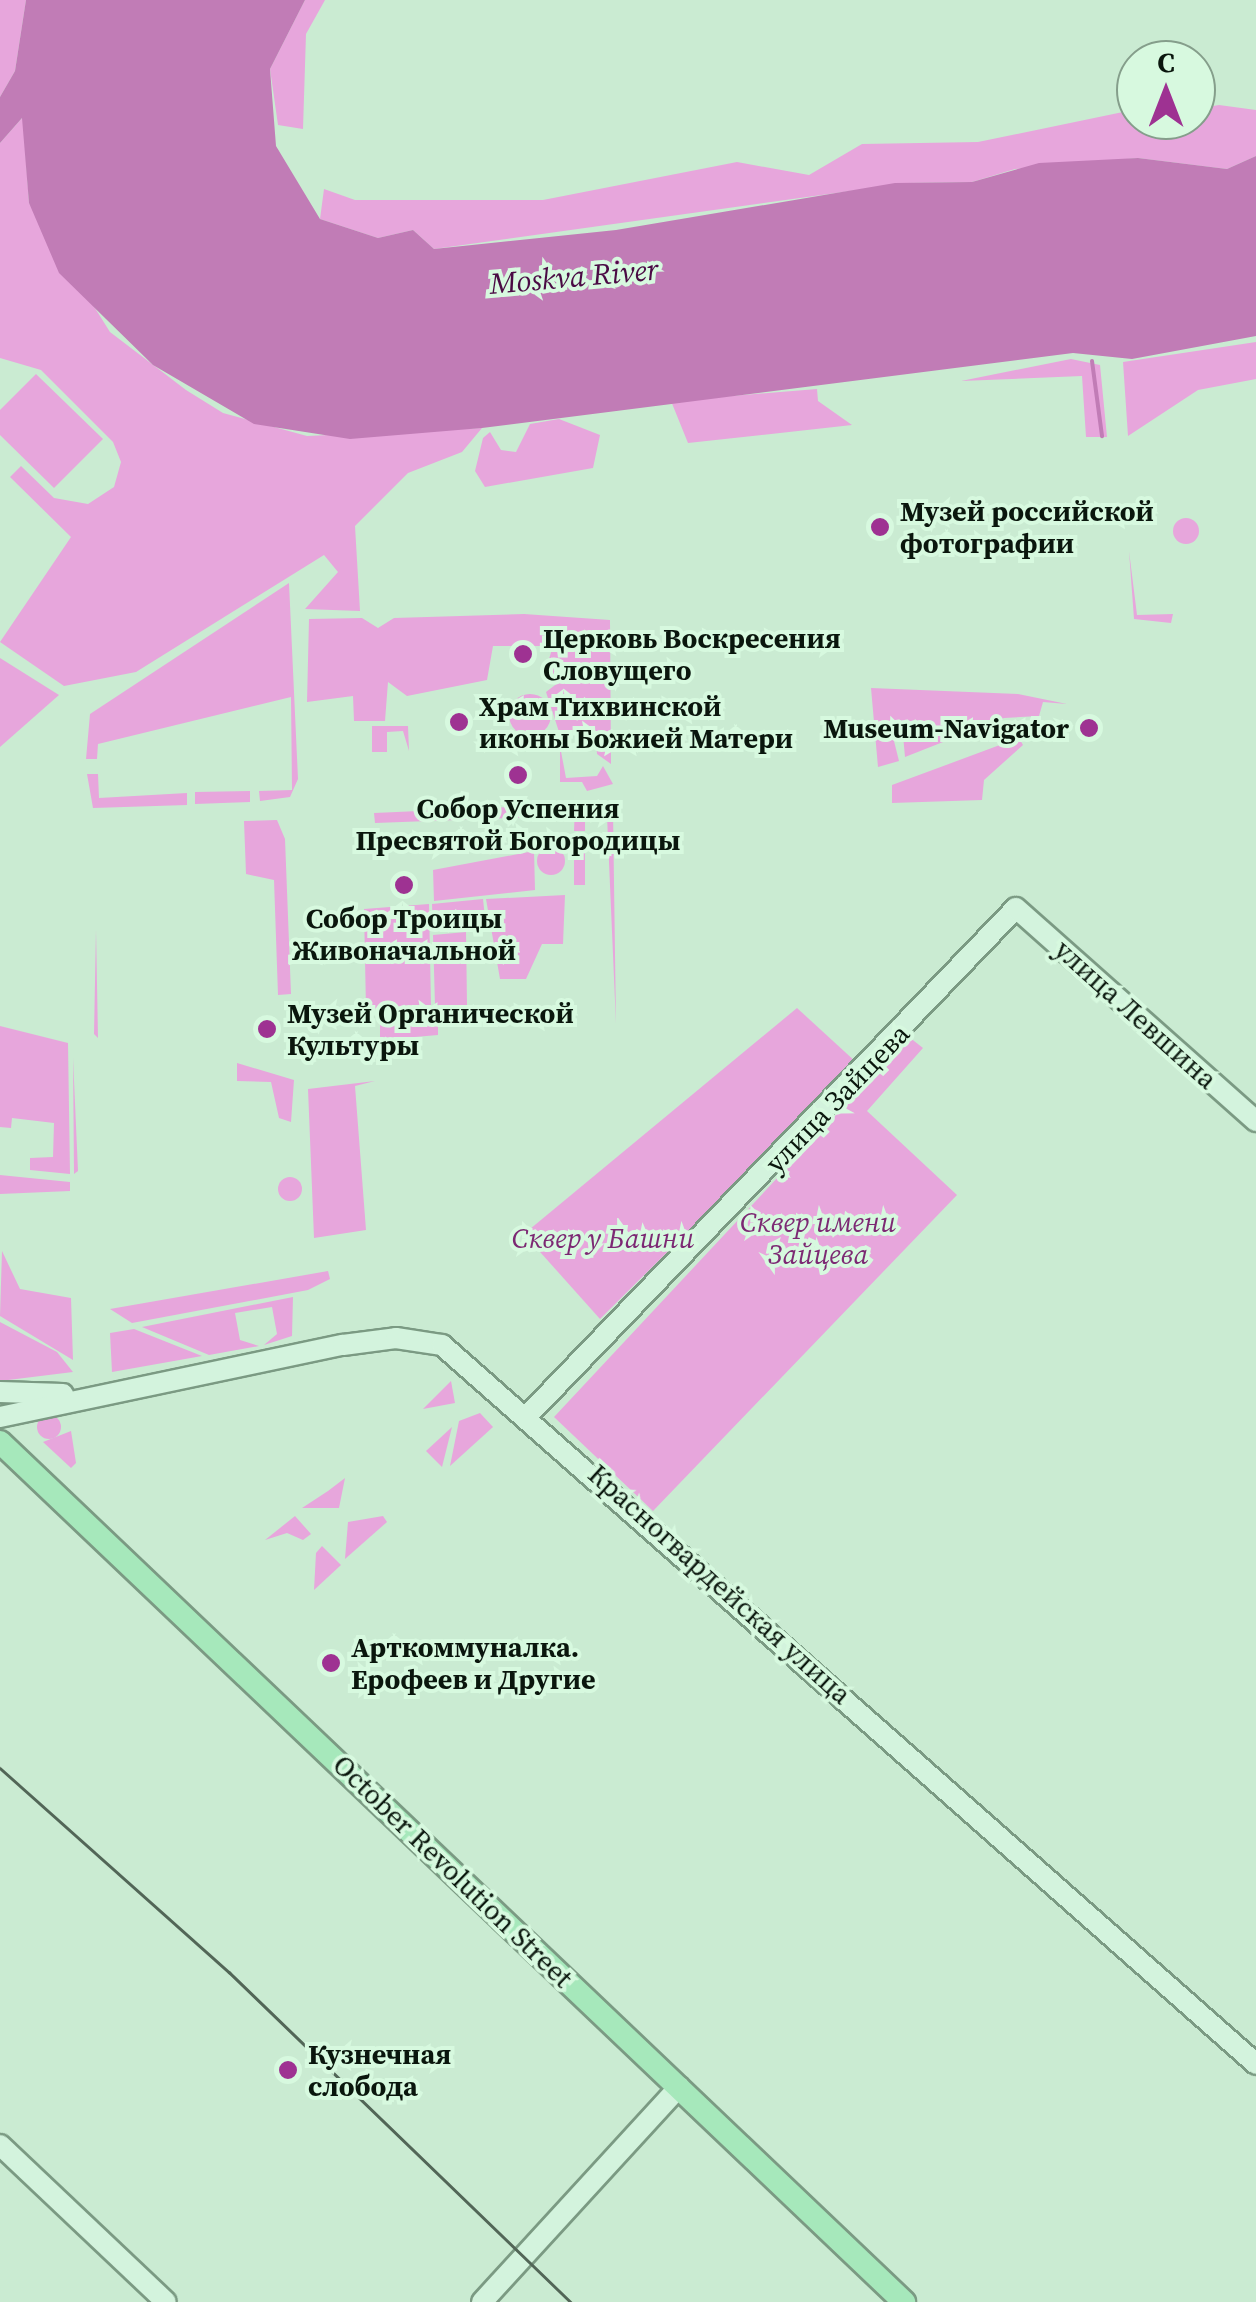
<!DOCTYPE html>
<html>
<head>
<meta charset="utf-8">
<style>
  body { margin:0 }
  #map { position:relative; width:1256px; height:2302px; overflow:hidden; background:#caebd2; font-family:"Source Serif 4",serif }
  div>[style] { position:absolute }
  .green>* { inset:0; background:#e7a6dc }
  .round { border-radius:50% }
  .water>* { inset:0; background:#c17cb6 }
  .stream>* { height:4px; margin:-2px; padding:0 2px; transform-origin:2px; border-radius:2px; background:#c17cb6 }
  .roads { filter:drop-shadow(2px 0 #7b9a83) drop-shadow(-2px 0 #7b9a83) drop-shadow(0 2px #7b9a83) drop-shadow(0 -2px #7b9a83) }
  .secondary>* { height:20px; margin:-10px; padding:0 10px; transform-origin:10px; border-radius:10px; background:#d3f3dd }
  .primary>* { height:22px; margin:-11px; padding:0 11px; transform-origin:11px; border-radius:11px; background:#a6e8bb }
  .tram>* { height:2.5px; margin:-1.25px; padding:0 1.25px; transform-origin:1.25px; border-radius:1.25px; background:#526657 }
  .dots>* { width:28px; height:28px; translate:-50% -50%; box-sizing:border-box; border:5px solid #d7f9df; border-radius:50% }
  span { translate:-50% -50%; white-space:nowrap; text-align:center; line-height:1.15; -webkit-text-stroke:8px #d7f9df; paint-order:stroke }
  .poi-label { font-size:28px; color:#0a160d; font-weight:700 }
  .left { translate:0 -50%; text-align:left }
  .right { translate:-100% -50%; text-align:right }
  .street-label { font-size:28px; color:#0a160d }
  .park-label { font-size:28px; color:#7c2973; font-style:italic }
  .water-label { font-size:30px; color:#4a0a44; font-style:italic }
  .north { position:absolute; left:1116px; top:40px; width:100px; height:100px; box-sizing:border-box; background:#d7f9df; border:2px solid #859e8b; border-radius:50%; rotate:0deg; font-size:28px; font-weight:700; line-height:40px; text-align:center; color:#0a160d }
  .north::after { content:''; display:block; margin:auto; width:35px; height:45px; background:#9e3292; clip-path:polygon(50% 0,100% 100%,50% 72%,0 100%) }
</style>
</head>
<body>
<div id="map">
  <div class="green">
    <i style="clip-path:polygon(0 0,26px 0,15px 71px,0 97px)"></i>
    <i style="clip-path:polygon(305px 0,325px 0,306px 34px,303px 129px,278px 125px,270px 69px)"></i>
    <i style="clip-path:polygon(1219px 105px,1256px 110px,1256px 156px,1227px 169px,1138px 158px,1015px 169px,972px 182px,908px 183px,434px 249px,413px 230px,378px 238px,320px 219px,324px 189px,355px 200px,543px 200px,737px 162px,809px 175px,862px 144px,978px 142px,1123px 112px,1196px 120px,1196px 109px)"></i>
    <i style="clip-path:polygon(23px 117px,29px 203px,110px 332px,186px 390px,223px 413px,307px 436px,482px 428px,462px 452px,408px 473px,355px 526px,360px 611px,305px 609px,338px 572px,324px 555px,136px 672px,64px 686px,0 642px,71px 537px,10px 477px,21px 466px,54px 498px,88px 504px,114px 487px,121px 462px,113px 442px,41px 370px,0 358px,0 143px)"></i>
    <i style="clip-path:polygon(1256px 342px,1256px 379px,1198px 390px,1128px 436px,1123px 362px)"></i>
    <i style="clip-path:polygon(1071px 359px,1100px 365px,1107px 437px,1086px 437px,1082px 376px,961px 381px)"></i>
    <i style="clip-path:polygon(36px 374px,103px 439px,54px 488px,0 435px,0 410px)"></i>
    <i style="clip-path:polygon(817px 389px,818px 401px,852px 425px,688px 443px,671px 401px)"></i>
    <i style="clip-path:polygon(559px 419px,600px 435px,593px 468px,485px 487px,475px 471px,483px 438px,490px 432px,501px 450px,516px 452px,530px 424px)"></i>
    <i class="round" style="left:1173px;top:518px;width:26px;height:26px"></i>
    <i style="clip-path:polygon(1129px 551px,1137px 615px,1173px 614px,1171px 623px,1134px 619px)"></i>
    <i style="clip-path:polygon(289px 583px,298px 779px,290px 797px,260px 801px,259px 791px,292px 790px,291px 697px,98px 744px,97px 759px,86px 759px,90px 714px)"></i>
    <i style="clip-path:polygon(524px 614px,610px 620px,611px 764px,597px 754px,595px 726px,560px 735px,546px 692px,559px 682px,545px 672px,553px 646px,493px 646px,487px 680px,407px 696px,388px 682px,385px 721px,354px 721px,353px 696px,307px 702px,309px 619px,362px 618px,378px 628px,394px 618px)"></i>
    <i style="clip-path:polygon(0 658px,59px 695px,0 747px)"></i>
    <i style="clip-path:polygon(871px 688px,1018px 694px,1067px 704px,1043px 702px,1039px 716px,1004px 718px,905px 757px,903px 735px,925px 741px,939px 729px,891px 729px,899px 761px,878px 767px)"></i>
    <i class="round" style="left:509px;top:694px;width:42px;height:42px"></i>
    <i style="clip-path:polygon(372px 726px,408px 726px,409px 751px,403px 731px,387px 732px,387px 752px,372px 752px)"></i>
    <i style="clip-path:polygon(1019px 738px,1023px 745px,984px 780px,982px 800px,892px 803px,892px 785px)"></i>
    <i style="clip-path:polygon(560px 746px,566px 778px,597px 776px,603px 766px,613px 784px,587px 791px,582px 782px,560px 782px)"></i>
    <i style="clip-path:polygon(87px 774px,98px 774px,99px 798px,187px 793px,187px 805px,93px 808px)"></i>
    <i style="clip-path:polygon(250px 791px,250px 802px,195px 804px,195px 792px)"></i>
    <i style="clip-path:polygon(603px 803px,613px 811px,616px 1024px,607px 816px,585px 816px,585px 831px,574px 831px,575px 806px)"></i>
    <i style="clip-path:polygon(555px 805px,566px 816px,375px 823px,374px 813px)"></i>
    <i style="clip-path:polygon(277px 820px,285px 839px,291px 994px,278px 995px,274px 880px,246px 874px,244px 821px)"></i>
    <i style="clip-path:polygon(574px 837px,585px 837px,585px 885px,574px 885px)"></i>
    <i class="round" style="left:537px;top:847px;width:28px;height:28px"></i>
    <i style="clip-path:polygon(534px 851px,535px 890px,434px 901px,433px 870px)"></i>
    <i style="clip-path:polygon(565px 895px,563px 944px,542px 944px,526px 979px,500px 979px,486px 899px)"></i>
    <i style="clip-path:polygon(483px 899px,486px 927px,433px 930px,432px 904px)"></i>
    <i style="clip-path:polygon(429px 904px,431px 1005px,366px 1009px,364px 909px)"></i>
    <i style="clip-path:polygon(96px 930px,98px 1038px,94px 1034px)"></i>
    <i style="clip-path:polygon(466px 932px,467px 1005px,435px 1005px,433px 935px)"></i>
    <i style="clip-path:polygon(797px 1008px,857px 1063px,600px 1319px,524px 1234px)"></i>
    <i style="clip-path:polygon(380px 1024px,438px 1024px,438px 1035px,380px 1040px)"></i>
    <i style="clip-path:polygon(0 1026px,68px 1043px,70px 1174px,30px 1170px,30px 1158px,53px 1157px,54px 1123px,12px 1118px,11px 1128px,0 1127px)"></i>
    <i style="clip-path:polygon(909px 1037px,923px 1048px,867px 1111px,957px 1195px,653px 1511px,554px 1417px)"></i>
    <i style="clip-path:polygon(73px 1058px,78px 1171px,74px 1174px)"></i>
    <i style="clip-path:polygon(237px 1063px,294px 1080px,291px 1122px,279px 1118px,271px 1082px,237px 1081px)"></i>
    <i style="clip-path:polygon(375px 1081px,355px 1086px,366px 1230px,314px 1238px,308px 1089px)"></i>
    <i style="clip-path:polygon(0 1175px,70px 1182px,70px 1191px,0 1194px)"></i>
    <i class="round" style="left:278px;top:1177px;width:24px;height:24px"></i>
    <i style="clip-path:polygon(2px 1251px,20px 1289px,71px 1298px,73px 1360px,0 1316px)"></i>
    <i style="clip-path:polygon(328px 1271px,330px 1279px,308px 1290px,132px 1323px,110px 1309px)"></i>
    <i style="clip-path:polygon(293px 1297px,292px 1336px,264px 1345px,277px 1334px,272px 1307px,235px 1313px,240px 1340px,259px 1346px,209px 1355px,142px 1327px)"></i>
    <i style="clip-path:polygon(0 1322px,57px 1352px,73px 1372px,0 1381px)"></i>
    <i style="clip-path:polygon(134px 1329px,202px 1356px,112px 1372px,110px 1333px)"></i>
    <i style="clip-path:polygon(451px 1381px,455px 1403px,423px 1409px)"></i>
    <i style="clip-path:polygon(480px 1413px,493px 1427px,450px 1466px,459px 1421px)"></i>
    <i class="round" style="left:37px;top:1415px;width:24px;height:24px"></i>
    <i style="clip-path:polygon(452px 1427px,442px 1467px,426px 1451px)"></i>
    <i style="clip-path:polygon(71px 1431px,76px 1463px,71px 1468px,43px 1442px)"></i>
    <i style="clip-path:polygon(345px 1478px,339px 1508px,302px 1508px,328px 1491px)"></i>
    <i style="clip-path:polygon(295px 1516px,311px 1534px,303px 1540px,287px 1533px,265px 1540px)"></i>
    <i style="clip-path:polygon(383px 1516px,387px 1522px,345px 1559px,348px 1522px)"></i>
    <i style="clip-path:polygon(322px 1546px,341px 1565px,314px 1590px,316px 1553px)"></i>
  </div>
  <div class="water">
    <i style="clip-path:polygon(26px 0,305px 0,270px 69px,276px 146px,320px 219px,378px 238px,413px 230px,434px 249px,616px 230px,895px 183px,972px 182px,1039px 163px,1138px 158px,1227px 169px,1256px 156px,1256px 336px,1132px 359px,1073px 353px,482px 428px,350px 439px,254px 424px,153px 365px,59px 273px,29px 203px,22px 118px,0 143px,0 97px,15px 71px)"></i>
  </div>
  <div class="stream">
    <i style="left:1092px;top:361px;width:76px;rotate:82.4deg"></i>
  </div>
  <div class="roads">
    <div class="secondary">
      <i style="left:0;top:1392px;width:63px;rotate:1.8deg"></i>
      <i style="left:529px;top:1414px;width:702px;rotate:-46.1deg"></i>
      <i style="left:1016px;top:908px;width:321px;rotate:41.6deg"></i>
      <i style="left:0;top:1417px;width:350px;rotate:-11.9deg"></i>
      <i style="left:343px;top:1345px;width:53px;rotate:-7.5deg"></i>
      <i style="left:396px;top:1338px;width:47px;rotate:8.7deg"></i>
      <i style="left:442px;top:1345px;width:1086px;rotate:41.45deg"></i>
      <i style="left:0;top:2145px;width:228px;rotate:43.4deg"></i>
      <i style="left:482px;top:2302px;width:292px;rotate:-47.5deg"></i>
    </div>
    <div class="primary">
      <i style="left:0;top:1442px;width:1248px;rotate:43.57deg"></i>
    </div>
  </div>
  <div class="tram">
    <i style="left:0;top:1768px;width:307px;rotate:41.7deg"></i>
    <i style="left:229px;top:1972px;width:475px;rotate:44deg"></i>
  </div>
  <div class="dots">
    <i style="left:880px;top:527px;background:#9e3292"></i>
    <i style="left:523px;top:654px;background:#9e3292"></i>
    <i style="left:459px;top:722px;background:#9e3292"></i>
    <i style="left:1089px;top:728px;background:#9e3292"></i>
    <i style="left:518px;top:775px;background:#9e3292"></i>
    <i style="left:404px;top:885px;background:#9e3292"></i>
    <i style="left:267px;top:1029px;background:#9e3292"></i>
    <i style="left:331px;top:1663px;background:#9e3292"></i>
    <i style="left:288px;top:2070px;background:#9e3292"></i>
  </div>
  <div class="poi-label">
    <span class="left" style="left:900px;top:527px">Музей российской<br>фотографии</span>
    <span class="left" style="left:543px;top:654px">Церковь Воскресения<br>Словущего</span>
    <span class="left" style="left:479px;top:722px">Храм Тихвинской<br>иконы Божией Матери</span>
    <span class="right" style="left:1069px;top:728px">Museum-Navigator</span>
    <span style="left:518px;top:824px">Собор Успения<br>Пресвятой Богородицы</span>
    <span style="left:404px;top:934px">Собор Троицы<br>Живоначальной</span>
    <span class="left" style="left:287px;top:1029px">Музей Органической<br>Культуры</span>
    <span class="left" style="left:351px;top:1663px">Арткоммуналка.<br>Ерофеев и Другие</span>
    <span class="left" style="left:308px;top:2070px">Кузнечная<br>слобода</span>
  </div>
  <div class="street-label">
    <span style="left:1136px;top:1014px;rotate:42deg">улица Левшина</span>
    <span style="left:837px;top:1098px;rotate:-46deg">улица Зайцева</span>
    <span style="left:720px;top:1584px;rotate:42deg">Красногвардейская улица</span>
    <span style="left:453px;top:1871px;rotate:44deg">October Revolution Street</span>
  </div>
  <div class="park-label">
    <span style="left:818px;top:1238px">Сквер имени<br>Зайцева</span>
    <span style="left:603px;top:1238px">Сквер у Башни</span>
  </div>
  <div class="water-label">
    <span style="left:574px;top:277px;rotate:-5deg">Moskva River</span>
  </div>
  <div class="north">С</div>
</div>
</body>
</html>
